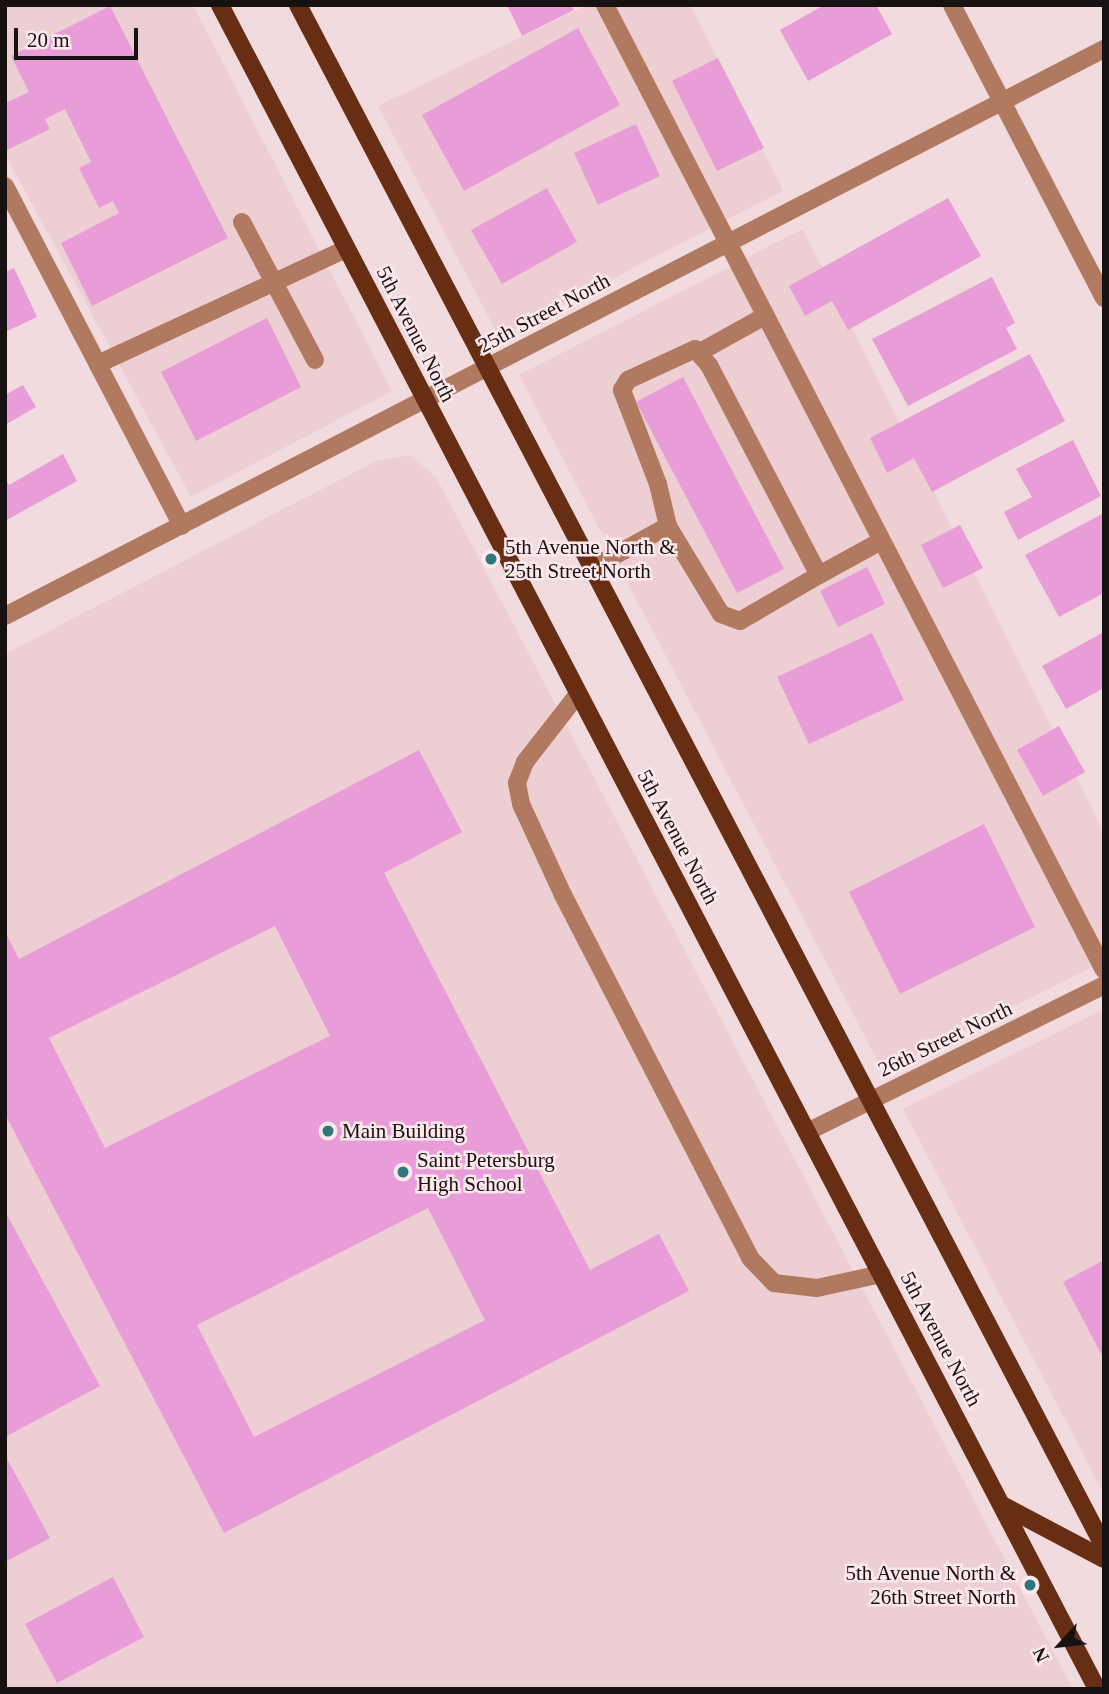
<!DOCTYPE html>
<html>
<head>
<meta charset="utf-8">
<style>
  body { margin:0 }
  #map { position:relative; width:1109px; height:1694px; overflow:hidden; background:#f1dbde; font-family:"Times New Roman",serif }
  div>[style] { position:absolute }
  .built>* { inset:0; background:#edced2 }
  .building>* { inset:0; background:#e99dd8 }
  .lane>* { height:18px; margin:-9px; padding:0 9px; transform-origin:9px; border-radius:9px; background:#b17960 }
  .street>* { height:18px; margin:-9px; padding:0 9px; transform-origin:9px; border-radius:9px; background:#b17960 }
  .primary>* { height:18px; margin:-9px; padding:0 9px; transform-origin:9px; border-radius:9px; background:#672e13 }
  .dots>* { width:19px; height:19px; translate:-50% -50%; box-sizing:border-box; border:4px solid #fee8eb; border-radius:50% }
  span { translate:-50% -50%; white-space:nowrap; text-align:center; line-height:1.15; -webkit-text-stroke:5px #fee8eb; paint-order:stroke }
  .street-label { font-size:21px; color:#181112 }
  .poi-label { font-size:21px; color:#181112 }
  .left { translate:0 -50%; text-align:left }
  .right { translate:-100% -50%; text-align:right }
  .frame { position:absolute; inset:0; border:7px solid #181112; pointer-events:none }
  .north { position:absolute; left:1025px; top:1610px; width:70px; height:70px; -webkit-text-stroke:5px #fee8eb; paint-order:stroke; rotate:243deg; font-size:19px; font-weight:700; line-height:28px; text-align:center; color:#181112 }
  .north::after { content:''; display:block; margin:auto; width:24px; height:32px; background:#181112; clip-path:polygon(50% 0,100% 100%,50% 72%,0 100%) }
  .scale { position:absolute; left:14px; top:28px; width:124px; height:32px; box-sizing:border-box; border:4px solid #181112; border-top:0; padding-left:9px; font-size:21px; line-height:24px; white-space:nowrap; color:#181112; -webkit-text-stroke:5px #fee8eb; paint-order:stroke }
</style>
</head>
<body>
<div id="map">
  <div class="built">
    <i style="clip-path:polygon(5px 5px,193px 5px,392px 391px,191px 497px,5px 154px)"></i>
    <i style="clip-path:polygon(587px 5px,691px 5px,783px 191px,499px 337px,378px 106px)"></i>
    <i style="clip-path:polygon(803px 229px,1104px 833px,1104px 961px,883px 1071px,519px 375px)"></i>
    <i style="clip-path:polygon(410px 455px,436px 477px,1073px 1689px,5px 1689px,5px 654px,376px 461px)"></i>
    <i style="clip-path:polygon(1104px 1009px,1104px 1494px,903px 1109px)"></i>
  </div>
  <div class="building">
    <i style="clip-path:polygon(507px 5px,571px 5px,574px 10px,522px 36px)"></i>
    <i style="clip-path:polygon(824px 5px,876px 5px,892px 34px,808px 81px,780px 30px)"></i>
    <i style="clip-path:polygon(110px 6px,228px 238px,92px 306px,61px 243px,119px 213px,113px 201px,99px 208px,79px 168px,91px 162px,65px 109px,45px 119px,50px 129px,5px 151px,5px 103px,29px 92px,11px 56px)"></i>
    <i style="clip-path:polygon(578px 28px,620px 105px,464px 191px,422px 115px)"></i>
    <i style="clip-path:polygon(718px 58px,764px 148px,717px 171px,672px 81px)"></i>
    <i style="clip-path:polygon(636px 124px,660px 176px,598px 205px,574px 153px)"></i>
    <i style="clip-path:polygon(547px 188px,577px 242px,502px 284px,471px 230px)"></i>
    <i style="clip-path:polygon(948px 198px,981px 256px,848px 330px,832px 301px,805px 316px,789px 286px)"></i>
    <i style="clip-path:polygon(14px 268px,37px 317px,5px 332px,5px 272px)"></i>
    <i style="clip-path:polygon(992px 277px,1015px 323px,1006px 328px,1017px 349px,908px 406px,872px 339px)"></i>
    <i style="clip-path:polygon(267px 318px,301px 387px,196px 441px,161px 372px)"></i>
    <i style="clip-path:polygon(1030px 354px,1065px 421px,932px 492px,914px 458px,887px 473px,870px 438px)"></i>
    <i style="clip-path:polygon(683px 377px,784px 569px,737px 593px,636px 402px)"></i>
    <i style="clip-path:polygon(23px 385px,36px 407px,5px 425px,5px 395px)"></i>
    <i style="clip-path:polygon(1073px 440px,1101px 496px,1018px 540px,1004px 512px,1032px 497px,1016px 469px)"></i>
    <i style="clip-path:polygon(63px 454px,77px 481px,5px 521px,5px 479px,9px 485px)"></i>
    <i style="clip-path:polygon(1104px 513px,1104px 593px,1059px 617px,1025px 555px)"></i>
    <i style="clip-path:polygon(960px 525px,983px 568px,943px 588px,921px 545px)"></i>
    <i style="clip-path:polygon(867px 567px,885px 604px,838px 627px,820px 591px)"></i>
    <i style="clip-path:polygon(1104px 632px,1104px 688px,1066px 709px,1042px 666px)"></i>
    <i style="clip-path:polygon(872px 633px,904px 700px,809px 744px,777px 677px)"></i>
    <i style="clip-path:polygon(1059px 726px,1085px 772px,1043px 796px,1017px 750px)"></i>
    <i style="clip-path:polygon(evenodd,419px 750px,462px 832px,384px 873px,590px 1270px,659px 1234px,689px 1291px,224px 1533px,5px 1114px,5px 932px,19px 959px,419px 750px,275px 926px,330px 1036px,105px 1148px,49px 1038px,275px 926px,419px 750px,428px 1208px,485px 1320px,254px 1437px,197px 1325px,428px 1208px)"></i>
    <i style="clip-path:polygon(984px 824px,1035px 927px,900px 994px,849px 892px)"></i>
    <i style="clip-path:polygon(5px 1211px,100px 1386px,5px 1437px)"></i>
    <i style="clip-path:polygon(1104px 1260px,1104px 1359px,1063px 1282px)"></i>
    <i style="clip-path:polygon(5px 1455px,50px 1538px,5px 1562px)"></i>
    <i style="clip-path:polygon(113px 1577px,144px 1637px,57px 1683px,25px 1624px)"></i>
  </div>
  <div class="lane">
    <i style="left:605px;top:5px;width:1086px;rotate:62.66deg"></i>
    <i style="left:5px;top:186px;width:383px;rotate:62.5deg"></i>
    <i style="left:242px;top:222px;width:156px;rotate:62.1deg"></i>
    <i style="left:695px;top:349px;width:21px;rotate:49deg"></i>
    <i style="left:709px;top:365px;width:237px;rotate:62.4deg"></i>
    <i style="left:819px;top:575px;width:91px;rotate:149.8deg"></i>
    <i style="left:740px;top:621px;width:20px;rotate:-160deg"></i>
    <i style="left:721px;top:614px;width:103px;rotate:-121.1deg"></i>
    <i style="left:668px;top:526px;width:43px;rotate:-103.4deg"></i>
    <i style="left:658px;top:484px;width:101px;rotate:-111deg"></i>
    <i style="left:622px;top:390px;width:12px;rotate:-59deg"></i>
    <i style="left:628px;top:380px;width:74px;rotate:-24.8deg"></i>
    <i style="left:700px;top:352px;width:74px;rotate:-29deg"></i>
    <i style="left:98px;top:364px;width:273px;rotate:-24.9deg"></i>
    <i style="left:592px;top:568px;width:87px;rotate:-28.9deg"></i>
    <i style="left:819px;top:575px;width:71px;rotate:-28.7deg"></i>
    <i style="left:578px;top:694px;width:86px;rotate:127.9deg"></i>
    <i style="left:525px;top:762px;width:22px;rotate:111deg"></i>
    <i style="left:517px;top:783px;width:21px;rotate:79deg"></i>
    <i style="left:521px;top:804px;width:100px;rotate:65.2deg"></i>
    <i style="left:563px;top:895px;width:408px;rotate:62.7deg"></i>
    <i style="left:750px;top:1258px;width:35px;rotate:46deg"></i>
    <i style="left:774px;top:1283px;width:43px;rotate:6.6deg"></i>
    <i style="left:817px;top:1288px;width:66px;rotate:-12.3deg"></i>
  </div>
  <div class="street">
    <i style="left:952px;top:5px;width:330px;rotate:62.6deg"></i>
    <i style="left:5px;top:616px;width:1237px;rotate:-27.29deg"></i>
    <i style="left:807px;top:1132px;width:331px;rotate:-26.3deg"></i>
  </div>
  <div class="primary">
    <i style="left:220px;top:5px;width:1899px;rotate:62.49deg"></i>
    <i style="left:298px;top:5px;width:1740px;rotate:62.4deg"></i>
    <i style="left:1002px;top:1505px;width:115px;rotate:27.9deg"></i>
  </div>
  <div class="dots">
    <i style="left:491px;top:559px;background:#2e7879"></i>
    <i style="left:328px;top:1131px;background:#2e7879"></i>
    <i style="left:403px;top:1172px;background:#2e7879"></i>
    <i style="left:1030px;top:1585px;background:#2e7879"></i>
  </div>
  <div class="street-label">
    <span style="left:544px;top:313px;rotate:-28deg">25th Street North</span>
    <span style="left:416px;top:334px;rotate:63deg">5th Avenue North</span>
    <span style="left:678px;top:837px;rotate:62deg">5th Avenue North</span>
    <span style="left:945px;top:1039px;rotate:-26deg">26th Street North</span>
    <span style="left:941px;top:1339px;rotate:62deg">5th Avenue North</span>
  </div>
  <div class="poi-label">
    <span class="left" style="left:505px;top:559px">5th Avenue North &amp;<br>25th Street North</span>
    <span class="left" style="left:342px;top:1131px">Main Building</span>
    <span class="left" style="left:417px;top:1172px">Saint Petersburg<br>High School</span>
    <span class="right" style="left:1016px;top:1585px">5th Avenue North &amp;<br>26th Street North</span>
  </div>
  <div class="frame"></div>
  <div class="north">N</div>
  <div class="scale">20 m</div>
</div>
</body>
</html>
